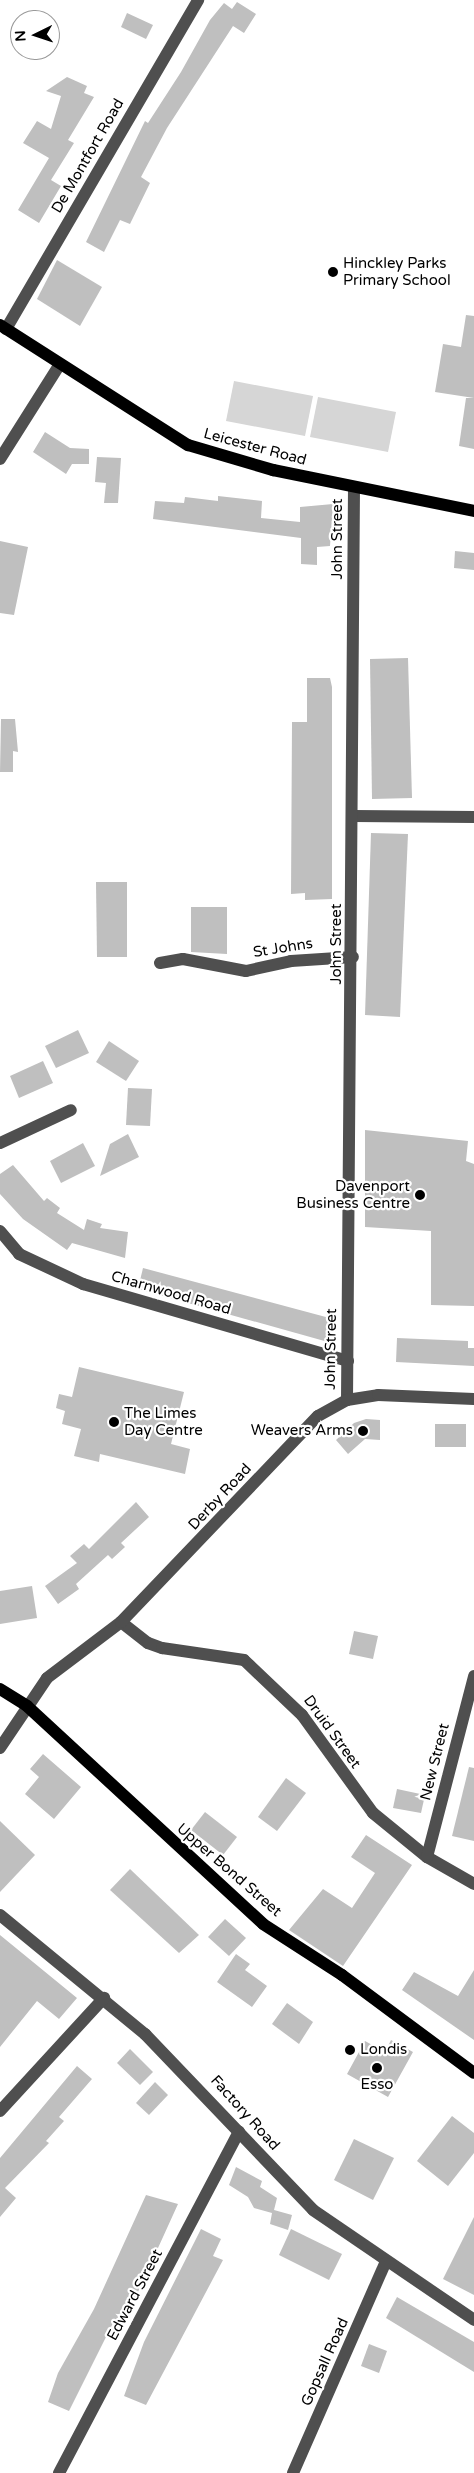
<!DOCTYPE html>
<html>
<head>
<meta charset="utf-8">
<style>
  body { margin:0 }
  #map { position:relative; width:474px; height:2473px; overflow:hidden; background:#fff; font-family:"Varela Round",sans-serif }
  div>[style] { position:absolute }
  .green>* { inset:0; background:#d6d6d6 }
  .building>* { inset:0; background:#bfbfbf }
  .minor>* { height:12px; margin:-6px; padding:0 6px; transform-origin:6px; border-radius:6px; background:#4f4f4f }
  .major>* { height:12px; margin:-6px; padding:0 6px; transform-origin:6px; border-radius:6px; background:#000 }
  .dots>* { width:14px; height:14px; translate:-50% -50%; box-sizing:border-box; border:2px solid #fff; border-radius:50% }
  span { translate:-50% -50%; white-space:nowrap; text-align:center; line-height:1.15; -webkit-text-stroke:4.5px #fff; paint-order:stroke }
  .street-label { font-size:15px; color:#000 }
  .poi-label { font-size:15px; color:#000 }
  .left { translate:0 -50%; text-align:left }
  .right { translate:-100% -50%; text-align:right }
  .north { position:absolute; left:10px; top:10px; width:50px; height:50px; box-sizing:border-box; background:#fff; border:1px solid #999; border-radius:50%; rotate:266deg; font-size:14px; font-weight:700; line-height:20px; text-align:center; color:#000 }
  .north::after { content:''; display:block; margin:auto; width:18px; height:22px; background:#000; clip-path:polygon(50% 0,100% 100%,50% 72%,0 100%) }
</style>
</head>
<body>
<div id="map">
  <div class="green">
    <i style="clip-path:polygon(234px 381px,313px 396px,305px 436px,226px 421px)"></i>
    <i style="clip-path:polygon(318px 397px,396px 412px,388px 452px,310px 437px)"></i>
  </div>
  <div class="building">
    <i style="clip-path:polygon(237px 2px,256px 14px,244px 33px,233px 26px,167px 128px,141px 177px,150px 183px,130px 224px,120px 220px,104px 252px,86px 242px,145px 121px,148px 123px,181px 72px,210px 20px,224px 3px,232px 9px)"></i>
    <i style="clip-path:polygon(127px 13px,153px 25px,146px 39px,121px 27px)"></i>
    <i style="clip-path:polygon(67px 77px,87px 86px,84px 93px,94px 97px,68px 140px,74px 143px,51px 180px,61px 186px,39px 223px,18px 210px,49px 158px,23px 143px,37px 121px,51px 129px,61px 96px,46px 91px)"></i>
    <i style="clip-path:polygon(57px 260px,102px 287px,80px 326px,37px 299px)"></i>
    <i style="clip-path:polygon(466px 315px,474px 316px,474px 398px,435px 392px,443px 344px,461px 347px)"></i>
    <i style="clip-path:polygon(466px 398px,474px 398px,474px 449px,459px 446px)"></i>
    <i style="clip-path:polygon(45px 432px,70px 448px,89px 449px,89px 464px,72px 464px,66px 474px,33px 452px)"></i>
    <i style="clip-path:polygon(97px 457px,121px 458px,118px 503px,104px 503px,106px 483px,95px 482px)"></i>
    <i style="clip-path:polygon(218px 496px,262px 501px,261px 518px,300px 522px,300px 507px,333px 504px,330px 546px,317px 547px,317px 565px,301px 564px,301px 538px,153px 519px,155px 501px,184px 503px,185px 497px,218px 501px)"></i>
    <i style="clip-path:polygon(0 541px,28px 547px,14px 615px,0 613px)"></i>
    <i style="clip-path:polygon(455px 551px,474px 553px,474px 570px,454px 568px)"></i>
    <i style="clip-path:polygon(408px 658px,412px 798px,372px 799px,370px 659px)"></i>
    <i style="clip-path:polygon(307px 678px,330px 678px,332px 687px,332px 899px,305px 900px,305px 893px,291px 894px,292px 722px,307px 722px)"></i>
    <i style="clip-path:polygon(1px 719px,15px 719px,18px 752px,13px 751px,13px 772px,0 772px)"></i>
    <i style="clip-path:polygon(371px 833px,408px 834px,400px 1017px,365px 1015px)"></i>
    <i style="clip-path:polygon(96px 882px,127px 882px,127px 957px,97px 957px)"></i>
    <i style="clip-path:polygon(191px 907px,227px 907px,227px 954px,191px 952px)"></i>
    <i style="clip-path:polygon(78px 1030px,89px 1053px,56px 1068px,45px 1046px)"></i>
    <i style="clip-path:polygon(109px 1041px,139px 1061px,126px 1081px,96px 1062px)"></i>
    <i style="clip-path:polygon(43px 1061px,53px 1083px,19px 1098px,10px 1076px)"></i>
    <i style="clip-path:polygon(128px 1088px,152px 1089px,150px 1126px,126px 1125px)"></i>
    <i style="clip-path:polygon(365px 1130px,468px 1141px,466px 1161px,474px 1164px,474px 1306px,431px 1305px,431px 1231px,365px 1227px)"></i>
    <i style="clip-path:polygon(128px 1134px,139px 1157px,100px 1176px,110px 1144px)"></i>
    <i style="clip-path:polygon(83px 1143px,95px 1166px,61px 1183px,50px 1161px)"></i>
    <i style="clip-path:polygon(13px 1165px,44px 1201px,47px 1198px,60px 1208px,57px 1213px,84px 1230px,87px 1219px,102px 1224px,100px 1228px,128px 1232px,125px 1258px,72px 1243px,67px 1250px,23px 1219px,0 1194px,0 1174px)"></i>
    <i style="clip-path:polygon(143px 1268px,337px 1320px,334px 1339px,328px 1342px,138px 1289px)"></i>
    <i style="clip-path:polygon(397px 1338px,468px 1341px,468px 1348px,474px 1348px,474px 1366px,396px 1362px)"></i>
    <i style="clip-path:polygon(79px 1367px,184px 1392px,171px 1444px,190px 1449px,185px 1474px,100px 1454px,99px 1462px,74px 1456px,81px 1429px,62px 1424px,65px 1411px,56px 1408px,59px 1394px,72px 1397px)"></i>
    <i style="clip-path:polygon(366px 1419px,380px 1420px,380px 1440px,365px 1439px,348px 1454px,336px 1440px,354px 1423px)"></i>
    <i style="clip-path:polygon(435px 1424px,466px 1424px,466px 1447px,435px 1447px)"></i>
    <i style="clip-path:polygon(136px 1502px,149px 1517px,121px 1543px,125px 1547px,112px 1559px,108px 1555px,76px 1584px,79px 1589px,58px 1604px,45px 1586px,77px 1563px,70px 1556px,84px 1544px,89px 1549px)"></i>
    <i style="clip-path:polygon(32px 1586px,37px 1618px,0 1624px,0 1591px)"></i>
    <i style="clip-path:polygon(354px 1631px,378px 1636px,373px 1659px,349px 1654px)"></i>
    <i style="clip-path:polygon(43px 1754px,81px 1787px,54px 1819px,25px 1794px,39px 1777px,30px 1769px)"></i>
    <i style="clip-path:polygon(469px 1767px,474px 1768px,474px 1841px,452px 1836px)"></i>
    <i style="clip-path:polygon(286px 1778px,306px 1793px,277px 1831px,258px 1817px)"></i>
    <i style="clip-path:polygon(397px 1789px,425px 1795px,421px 1813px,393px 1808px)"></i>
    <i style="clip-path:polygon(205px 1812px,237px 1837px,223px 1855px,191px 1830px)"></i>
    <i style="clip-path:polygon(0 1821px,35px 1855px,0 1892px)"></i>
    <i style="clip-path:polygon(366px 1835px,412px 1865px,343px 1966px,289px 1930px,323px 1889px,352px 1908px,375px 1873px,351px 1857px)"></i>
    <i style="clip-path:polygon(130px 1869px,199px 1935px,179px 1953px,110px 1890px)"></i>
    <i style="clip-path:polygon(225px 1919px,246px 1938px,229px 1956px,208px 1937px)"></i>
    <i style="clip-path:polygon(0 1935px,77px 1998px,59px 2019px,37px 2001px,0 2047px)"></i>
    <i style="clip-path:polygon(236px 1954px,250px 1964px,245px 1970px,267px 1986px,252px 2007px,217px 1982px)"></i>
    <i style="clip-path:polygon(474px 1970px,474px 2040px,402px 1990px,414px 1972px,458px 1996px)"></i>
    <i style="clip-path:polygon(287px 2003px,313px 2022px,299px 2044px,272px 2024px)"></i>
    <i style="clip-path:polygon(391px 2040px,413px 2052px,388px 2097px,347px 2074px,365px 2041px,385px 2052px)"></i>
    <i style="clip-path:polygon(130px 2049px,153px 2072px,140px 2085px,117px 2063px)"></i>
    <i style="clip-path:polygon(77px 2066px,92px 2079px,59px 2117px,64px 2121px,46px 2141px,49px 2143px,5px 2188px,16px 2198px,0 2217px,0 2158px)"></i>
    <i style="clip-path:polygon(155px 2082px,168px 2095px,149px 2115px,136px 2103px)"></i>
    <i style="clip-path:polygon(452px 2116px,474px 2133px,474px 2153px,448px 2186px,417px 2161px)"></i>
    <i style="clip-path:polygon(354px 2139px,394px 2158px,373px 2200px,334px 2180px)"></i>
    <i style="clip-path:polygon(236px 2167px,262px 2181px,260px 2187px,277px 2198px,274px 2210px,292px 2215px,288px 2230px,270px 2224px,272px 2213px,254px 2208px,248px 2197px,229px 2185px)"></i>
    <i style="clip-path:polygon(146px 2195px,178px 2204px,123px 2325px,114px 2321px,69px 2411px,48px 2402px,58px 2373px,94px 2309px)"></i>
    <i style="clip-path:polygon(474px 2217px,474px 2295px,443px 2279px)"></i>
    <i style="clip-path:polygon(201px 2229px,221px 2239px,213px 2256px,223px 2260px,146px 2405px,124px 2396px,144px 2342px)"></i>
    <i style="clip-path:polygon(291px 2229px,342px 2254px,329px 2280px,279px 2255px)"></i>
    <i style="clip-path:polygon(397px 2297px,474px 2342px,474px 2372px,386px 2318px)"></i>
    <i style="clip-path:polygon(369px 2344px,387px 2351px,379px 2373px,361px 2366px)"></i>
  </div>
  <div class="minor">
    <i style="left:6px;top:329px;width:381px;rotate:-59.7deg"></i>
    <i style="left:0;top:459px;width:112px;rotate:-57.7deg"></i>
    <i style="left:354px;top:816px;width:120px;rotate:0.5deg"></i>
    <i style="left:160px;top:963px;width:23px;rotate:-10deg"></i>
    <i style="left:183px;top:959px;width:64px;rotate:10.8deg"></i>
    <i style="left:246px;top:971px;width:46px;rotate:-12.5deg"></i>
    <i style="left:291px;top:961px;width:62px;rotate:-3.7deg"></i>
    <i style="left:0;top:1143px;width:78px;rotate:-24.9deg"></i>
    <i style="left:0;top:1231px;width:30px;rotate:50deg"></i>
    <i style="left:19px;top:1254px;width:71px;rotate:25.1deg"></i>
    <i style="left:83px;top:1284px;width:276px;rotate:16.2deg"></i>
    <i style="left:347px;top:1400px;width:912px;rotate:-89.56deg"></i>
    <i style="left:121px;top:1622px;width:34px;rotate:38deg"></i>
    <i style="left:148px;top:1643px;width:15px;rotate:20deg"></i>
    <i style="left:162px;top:1648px;width:83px;rotate:8.3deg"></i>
    <i style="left:244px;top:1660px;width:80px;rotate:43.5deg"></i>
    <i style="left:302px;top:1715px;width:121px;rotate:54.1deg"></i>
    <i style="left:373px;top:1813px;width:70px;rotate:39.2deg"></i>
    <i style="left:427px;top:1857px;width:54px;rotate:29.9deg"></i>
    <i style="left:0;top:1748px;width:84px;rotate:-56.1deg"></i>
    <i style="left:47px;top:1678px;width:93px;rotate:-37.1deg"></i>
    <i style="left:121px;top:1622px;width:285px;rotate:-46.3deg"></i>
    <i style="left:318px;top:1416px;width:33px;rotate:-29deg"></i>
    <i style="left:347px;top:1400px;width:31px;rotate:-9deg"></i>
    <i style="left:378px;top:1395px;width:96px;rotate:2.4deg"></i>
    <i style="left:427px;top:1857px;width:187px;rotate:-75.4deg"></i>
    <i style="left:0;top:1915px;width:188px;rotate:39.4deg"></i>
    <i style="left:145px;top:2034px;width:243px;rotate:46.3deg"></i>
    <i style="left:313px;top:2210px;width:195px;rotate:34.3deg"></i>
    <i style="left:0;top:2111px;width:154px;rotate:-47.4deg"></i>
    <i style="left:59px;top:2473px;width:386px;rotate:-62.2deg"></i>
    <i style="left:293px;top:2473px;width:229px;rotate:-66.3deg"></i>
  </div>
  <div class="major">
    <i style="left:0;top:325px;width:223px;rotate:32.6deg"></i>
    <i style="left:188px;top:445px;width:89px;rotate:16.4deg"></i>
    <i style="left:273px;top:470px;width:205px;rotate:11.5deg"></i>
    <i style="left:0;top:1689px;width:32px;rotate:32deg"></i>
    <i style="left:27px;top:1706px;width:321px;rotate:42.7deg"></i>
    <i style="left:263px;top:1924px;width:94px;rotate:32.8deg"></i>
    <i style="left:342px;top:1975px;width:164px;rotate:36.6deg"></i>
  </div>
  <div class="dots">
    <i style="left:333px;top:272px;background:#000"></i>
    <i style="left:420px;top:1195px;background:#000"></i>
    <i style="left:114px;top:1422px;background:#000"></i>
    <i style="left:363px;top:1431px;background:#000"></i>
    <i style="left:350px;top:2050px;background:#000"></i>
    <i style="left:377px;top:2068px;background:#000"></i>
  </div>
  <div class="street-label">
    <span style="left:88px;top:156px;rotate:-60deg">De Montfort Road</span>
    <span style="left:255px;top:447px;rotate:15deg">Leicester Road</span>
    <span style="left:338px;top:539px;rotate:-90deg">John Street</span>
    <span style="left:337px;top:944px;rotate:-90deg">John Street</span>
    <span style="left:283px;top:948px;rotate:-9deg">St Johns</span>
    <span style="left:171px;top:1293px;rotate:16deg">Charnwood Road</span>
    <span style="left:331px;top:1349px;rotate:-89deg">John Street</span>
    <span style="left:220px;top:1497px;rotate:-47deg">Derby Road</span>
    <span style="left:332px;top:1732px;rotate:54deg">Druid Street</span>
    <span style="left:435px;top:1762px;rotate:-76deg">New Street</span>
    <span style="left:229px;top:1870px;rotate:41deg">Upper Bond Street</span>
    <span style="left:245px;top:2113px;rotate:48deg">Factory Road</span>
    <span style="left:135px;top:2295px;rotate:-62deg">Edward Street</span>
    <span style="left:325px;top:2362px;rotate:-66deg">Gopsall Road</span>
  </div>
  <div class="poi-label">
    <span class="left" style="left:343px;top:272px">Hinckley Parks<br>Primary School</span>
    <span class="right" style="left:410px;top:1195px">Davenport<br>Business Centre</span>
    <span class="left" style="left:124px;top:1422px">The Limes<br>Day Centre</span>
    <span class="right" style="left:353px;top:1431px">Weavers Arms</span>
    <span class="left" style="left:360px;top:2050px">Londis</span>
    <span style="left:377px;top:2085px">Esso</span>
  </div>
  <div class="north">N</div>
</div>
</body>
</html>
